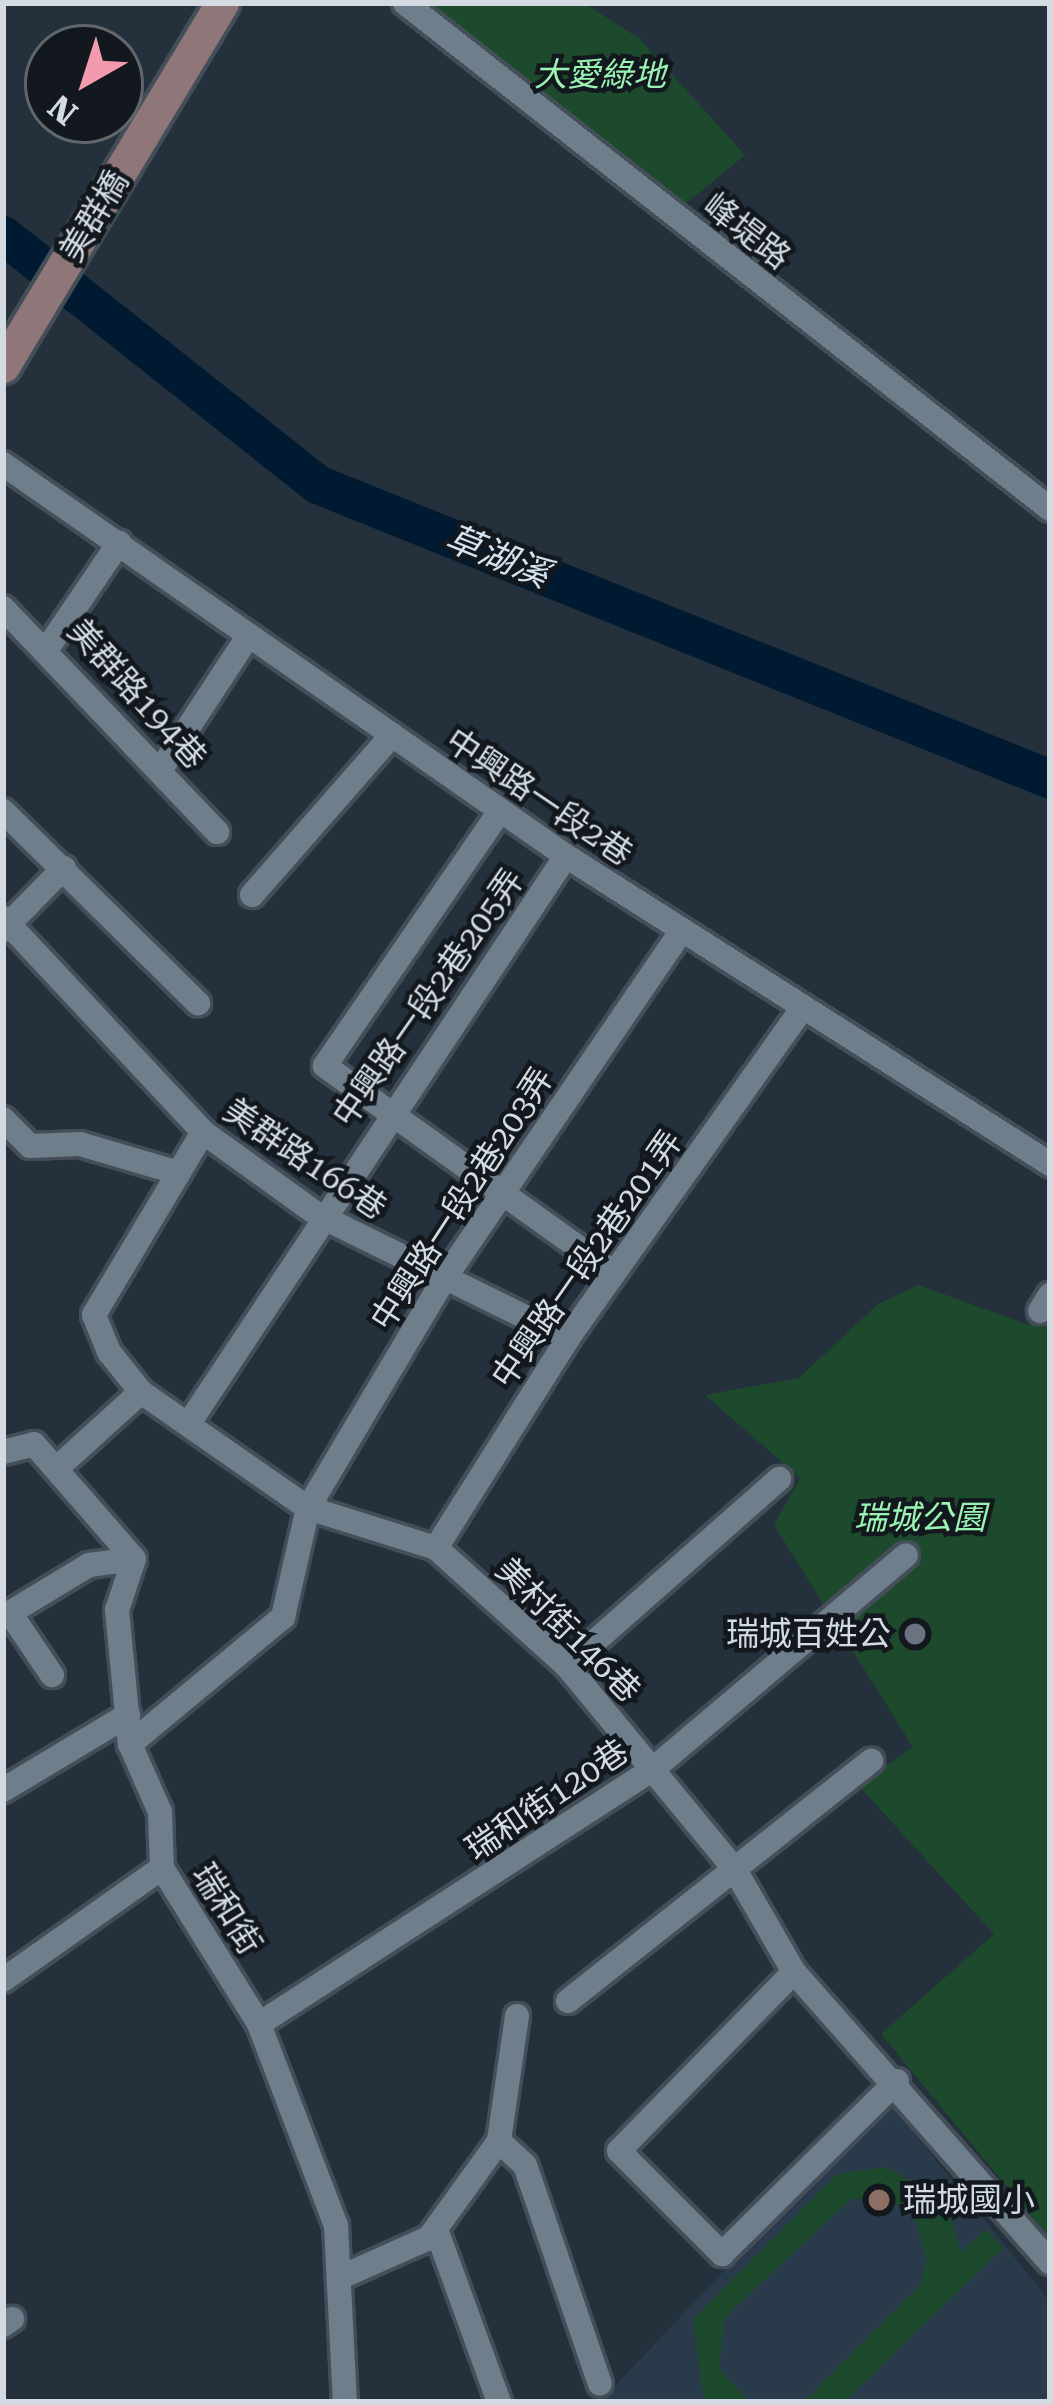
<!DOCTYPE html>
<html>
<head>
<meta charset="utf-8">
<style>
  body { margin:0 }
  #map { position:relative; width:1053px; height:2405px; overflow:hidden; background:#24313c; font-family:"Roboto Serif","Noto Sans TC",serif }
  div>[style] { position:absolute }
  .built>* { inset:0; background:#293b4b }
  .green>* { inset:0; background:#1d4a2c }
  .river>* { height:39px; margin:-19.5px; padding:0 19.5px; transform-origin:19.5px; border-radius:19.5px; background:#001a31 }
  .roads { filter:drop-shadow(3px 0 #444e58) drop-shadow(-3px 0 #444e58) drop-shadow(0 3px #444e58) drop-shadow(0 -3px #444e58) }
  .street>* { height:24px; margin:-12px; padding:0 12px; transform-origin:12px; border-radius:12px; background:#6f7e8b }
  .secondary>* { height:33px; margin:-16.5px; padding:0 16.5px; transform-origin:16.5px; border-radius:16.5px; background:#8f7779 }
  .dots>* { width:33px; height:33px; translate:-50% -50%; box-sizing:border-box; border:6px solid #12181d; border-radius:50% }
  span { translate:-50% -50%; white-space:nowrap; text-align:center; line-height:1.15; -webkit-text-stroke:9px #12181d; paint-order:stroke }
  .park-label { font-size:33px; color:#9af3b2; font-style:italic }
  .street-label { font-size:33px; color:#d3dae2 }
  .poi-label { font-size:33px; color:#d3dae2 }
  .right { translate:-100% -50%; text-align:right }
  .left { translate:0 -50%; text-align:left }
  .water-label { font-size:36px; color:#d5e3f1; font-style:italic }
  .frame { position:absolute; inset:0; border:6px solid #d3dae2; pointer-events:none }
  .north { position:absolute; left:24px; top:24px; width:120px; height:120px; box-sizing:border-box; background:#12181d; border:3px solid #5f666c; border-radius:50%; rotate:219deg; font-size:33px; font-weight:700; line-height:48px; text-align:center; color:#d3dae2 }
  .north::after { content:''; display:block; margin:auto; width:42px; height:54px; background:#f29aae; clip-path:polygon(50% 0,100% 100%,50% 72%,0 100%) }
</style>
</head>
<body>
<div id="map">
  <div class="built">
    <i style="clip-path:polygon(886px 2099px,1050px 2301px,1050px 2402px,600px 2402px)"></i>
  </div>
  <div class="green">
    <i style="clip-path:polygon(421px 3px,584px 3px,640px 39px,745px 155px,683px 206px)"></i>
    <i style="clip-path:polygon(918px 1285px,1029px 1325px,1050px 1320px,1050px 2239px,881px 2034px,994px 1934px,858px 1785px,913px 1747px,774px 1525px,800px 1478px,705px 1395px,799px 1378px,878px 1304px)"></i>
    <i style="clip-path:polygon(887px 2167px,947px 2204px,961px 2252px,986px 2229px,1003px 2248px,844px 2402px,803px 2402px,920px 2285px,927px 2261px,913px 2213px,885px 2198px,851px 2199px,725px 2317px,719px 2368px,749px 2402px,704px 2402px,693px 2319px,837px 2174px)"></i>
  </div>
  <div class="river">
    <i style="left:3px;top:235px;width:401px;rotate:38.4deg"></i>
    <i style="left:317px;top:484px;width:790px;rotate:21.92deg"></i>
  </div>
  <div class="roads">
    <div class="street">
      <i style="left:405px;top:3px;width:820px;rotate:38.11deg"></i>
      <i style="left:3px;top:464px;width:686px;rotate:34.85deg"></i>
      <i style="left:566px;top:856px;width:574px;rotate:32.47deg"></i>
      <i style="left:3px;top:608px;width:310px;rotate:46.3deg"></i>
      <i style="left:49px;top:646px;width:125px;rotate:-55.8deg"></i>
      <i style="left:161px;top:769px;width:160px;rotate:-56.7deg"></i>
      <i style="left:3px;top:811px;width:274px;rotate:44.6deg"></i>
      <i style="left:500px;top:811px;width:309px;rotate:124.5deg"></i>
      <i style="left:325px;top:1066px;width:355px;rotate:35.6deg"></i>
      <i style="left:252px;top:895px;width:213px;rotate:-48.8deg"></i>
      <i style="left:3px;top:918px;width:293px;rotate:46.9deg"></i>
      <i style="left:203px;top:1132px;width:142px;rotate:35.8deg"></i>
      <i style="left:318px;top:1215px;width:279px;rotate:26.2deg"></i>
      <i style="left:3px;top:930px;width:87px;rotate:-45.5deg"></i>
      <i style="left:3px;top:1119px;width:38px;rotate:45deg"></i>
      <i style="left:30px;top:1146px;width:50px;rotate:-2.3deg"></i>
      <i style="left:80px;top:1144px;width:103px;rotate:16.3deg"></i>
      <i style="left:203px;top:1132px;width:213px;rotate:120.8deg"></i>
      <i style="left:94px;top:1315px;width:40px;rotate:68deg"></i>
      <i style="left:109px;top:1352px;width:51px;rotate:51.3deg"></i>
      <i style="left:141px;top:1392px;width:203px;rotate:34.8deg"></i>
      <i style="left:308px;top:1508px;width:134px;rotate:17.4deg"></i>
      <i style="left:436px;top:1548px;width:176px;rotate:42deg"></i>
      <i style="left:567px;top:1666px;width:264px;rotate:50.5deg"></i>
      <i style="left:735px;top:1870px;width:118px;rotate:60deg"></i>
      <i style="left:794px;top:1972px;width:387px;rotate:48.6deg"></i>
      <i style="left:1040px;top:1311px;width:19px;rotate:-58deg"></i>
      <i style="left:191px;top:1420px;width:677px;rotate:-56.38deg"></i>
      <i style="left:3px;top:1452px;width:32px;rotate:-14deg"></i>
      <i style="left:34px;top:1444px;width:152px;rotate:49deg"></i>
      <i style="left:134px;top:1559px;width:54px;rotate:108.4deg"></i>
      <i style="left:117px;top:1610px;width:135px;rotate:84.5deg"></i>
      <i style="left:130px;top:1744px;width:74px;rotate:66.2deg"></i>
      <i style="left:160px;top:1812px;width:56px;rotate:88deg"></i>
      <i style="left:162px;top:1868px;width:184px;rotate:58.1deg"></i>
      <i style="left:259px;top:2024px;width:216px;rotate:69.1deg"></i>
      <i style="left:336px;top:2226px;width:176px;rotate:87.1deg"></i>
      <i style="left:56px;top:1469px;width:115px;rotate:-42.2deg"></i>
      <i style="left:436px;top:1548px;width:248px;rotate:-57.8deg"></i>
      <i style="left:568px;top:1338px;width:400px;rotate:-54.6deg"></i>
      <i style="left:10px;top:1613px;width:75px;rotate:55.9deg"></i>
      <i style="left:3px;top:1617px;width:100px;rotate:-31.2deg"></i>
      <i style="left:89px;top:1565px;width:45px;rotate:-7.6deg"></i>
      <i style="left:567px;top:1666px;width:283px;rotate:-41.4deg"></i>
      <i style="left:130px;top:1744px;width:199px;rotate:-39.7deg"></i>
      <i style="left:283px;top:1617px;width:112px;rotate:-77.1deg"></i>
      <i style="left:308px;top:1508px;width:263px;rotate:-59.3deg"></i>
      <i style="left:442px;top:1282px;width:424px;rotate:-55.7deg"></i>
      <i style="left:3px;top:1790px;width:146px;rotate:-31deg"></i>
      <i style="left:794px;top:1972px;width:250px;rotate:134.4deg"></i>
      <i style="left:619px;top:2151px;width:146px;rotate:45deg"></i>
      <i style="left:722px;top:2254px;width:246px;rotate:-44.7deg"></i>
      <i style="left:3px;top:1980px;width:194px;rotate:-35.2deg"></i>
      <i style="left:568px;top:2001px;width:387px;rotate:-38.4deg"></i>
      <i style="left:517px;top:2016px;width:126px;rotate:98.2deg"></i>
      <i style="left:499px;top:2141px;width:35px;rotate:43deg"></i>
      <i style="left:525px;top:2165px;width:231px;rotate:71.1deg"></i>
      <i style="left:259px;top:2024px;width:469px;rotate:-32.9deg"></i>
      <i style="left:653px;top:1769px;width:331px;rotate:-40.2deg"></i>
      <i style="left:436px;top:2229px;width:184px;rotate:70deg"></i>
      <i style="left:339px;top:2278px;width:98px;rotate:-24deg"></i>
      <i style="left:429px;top:2238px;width:120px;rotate:-54.2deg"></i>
      <i style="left:3px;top:2325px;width:11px;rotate:-34deg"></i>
    </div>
    <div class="secondary">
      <i style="left:3px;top:366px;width:424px;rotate:-58.9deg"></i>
    </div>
  </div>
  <div class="dots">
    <i style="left:915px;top:1634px;background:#6b7280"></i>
    <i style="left:879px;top:2200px;background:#8d6e63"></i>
  </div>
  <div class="park-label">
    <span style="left:600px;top:75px">大愛綠地</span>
    <span style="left:920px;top:1518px">瑞城公園</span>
  </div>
  <div class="street-label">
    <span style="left:94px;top:216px;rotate:-59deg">美群橋</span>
    <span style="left:747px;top:231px;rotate:38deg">峰堤路</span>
    <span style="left:137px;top:694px;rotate:48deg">美群路194巷</span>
    <span style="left:539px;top:797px;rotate:34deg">中興路一段2巷</span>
    <span style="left:428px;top:998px;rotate:-55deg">中興路一段2巷205弄</span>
    <span style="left:305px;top:1159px;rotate:34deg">美群路166巷</span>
    <span style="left:462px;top:1199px;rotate:-57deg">中興路一段2巷203弄</span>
    <span style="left:587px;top:1259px;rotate:-55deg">中興路一段2巷201弄</span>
    <span style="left:568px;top:1630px;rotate:45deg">美村街146巷</span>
    <span style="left:547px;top:1800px;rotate:-34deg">瑞和街120巷</span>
    <span style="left:227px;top:1909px;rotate:58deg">瑞和街</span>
  </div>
  <div class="poi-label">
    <span class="right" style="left:891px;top:1634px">瑞城百姓公</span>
    <span class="left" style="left:903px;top:2200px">瑞城國小</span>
  </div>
  <div class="water-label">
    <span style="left:497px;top:557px;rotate:22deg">草湖溪</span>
  </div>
  <div class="frame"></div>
  <div class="north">N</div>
</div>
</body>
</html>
